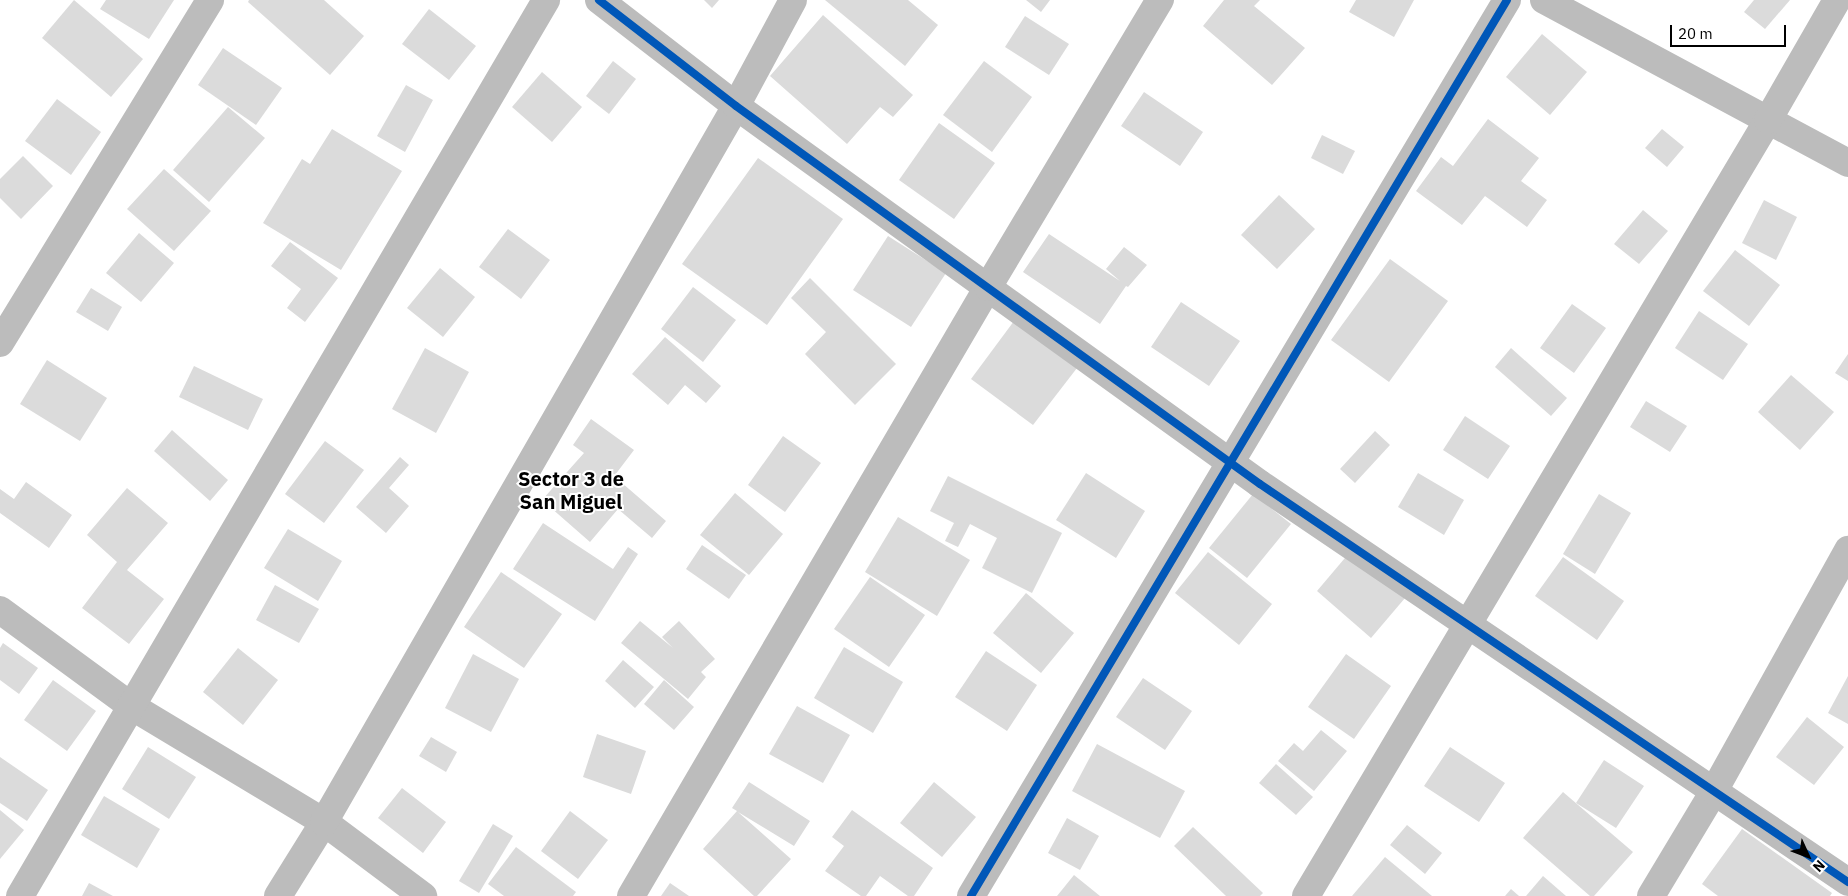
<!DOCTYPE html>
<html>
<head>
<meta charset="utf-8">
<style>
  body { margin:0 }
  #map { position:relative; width:1848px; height:896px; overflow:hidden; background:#fff; font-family:"IBM Plex Sans",sans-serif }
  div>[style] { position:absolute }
  .building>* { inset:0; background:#dbdbdb }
  .minor>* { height:28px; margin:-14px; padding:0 14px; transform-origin:14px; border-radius:14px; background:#bcbcbc }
  .cycleway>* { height:8px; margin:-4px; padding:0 4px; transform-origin:4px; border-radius:4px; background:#0057b8 }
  span { translate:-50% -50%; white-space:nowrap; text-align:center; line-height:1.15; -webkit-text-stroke:4px #fff; paint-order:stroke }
  .quarter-label { font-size:20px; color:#000; font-weight:700 }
  .north { position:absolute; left:1783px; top:831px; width:50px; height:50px; -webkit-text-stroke:4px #fff; paint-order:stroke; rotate:133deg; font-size:14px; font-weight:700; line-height:20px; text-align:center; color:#000 }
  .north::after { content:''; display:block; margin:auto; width:18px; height:22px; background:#000; clip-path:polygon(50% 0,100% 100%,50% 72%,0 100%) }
  .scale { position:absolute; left:1670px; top:25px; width:116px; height:22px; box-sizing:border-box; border:2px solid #000; border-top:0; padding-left:6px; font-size:15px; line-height:18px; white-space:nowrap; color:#000; -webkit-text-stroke:4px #fff; paint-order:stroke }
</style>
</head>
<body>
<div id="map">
  <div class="building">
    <i style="clip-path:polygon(74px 0,143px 59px,111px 97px,42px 38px)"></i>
    <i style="clip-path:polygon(106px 0,174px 0,149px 39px,100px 9px)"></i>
    <i style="clip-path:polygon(249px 0,324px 0,364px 36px,330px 75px,248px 2px)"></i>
    <i style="clip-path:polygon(704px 0,719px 0,712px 8px)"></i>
    <i style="clip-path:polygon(825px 0,908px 0,938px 25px,905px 66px)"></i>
    <i style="clip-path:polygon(1026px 0,1050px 0,1041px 12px)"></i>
    <i style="clip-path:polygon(1224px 0,1260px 0,1254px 6px,1305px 48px,1272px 85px,1203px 26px)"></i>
    <i style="clip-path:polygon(1356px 0,1414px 0,1394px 37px,1349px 12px)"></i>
    <i style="clip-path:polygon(1754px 0,1790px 0,1765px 29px,1744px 12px)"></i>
    <i style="clip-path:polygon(429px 9px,476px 46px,449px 80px,402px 44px)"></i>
    <i style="clip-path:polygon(823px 15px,913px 95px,893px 117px,880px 107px,847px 144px,770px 76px)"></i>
    <i style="clip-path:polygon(1025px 16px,1069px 44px,1049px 75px,1005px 47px)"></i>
    <i style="clip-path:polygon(1542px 34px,1587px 72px,1550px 115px,1506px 77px)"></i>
    <i style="clip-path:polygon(223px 48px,282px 88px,256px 125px,198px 85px)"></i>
    <i style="clip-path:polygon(613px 61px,636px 79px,609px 114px,586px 96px)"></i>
    <i style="clip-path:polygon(984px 61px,1032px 97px,992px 152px,943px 115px)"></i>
    <i style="clip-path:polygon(542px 72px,582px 107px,552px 142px,512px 107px)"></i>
    <i style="clip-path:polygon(406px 85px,433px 100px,405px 152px,377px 136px)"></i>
    <i style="clip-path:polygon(1144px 92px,1203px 132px,1180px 166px,1121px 126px)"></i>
    <i style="clip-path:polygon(57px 99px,101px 132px,71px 175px,25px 141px)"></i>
    <i style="clip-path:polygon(228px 107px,265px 138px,209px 202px,173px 170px)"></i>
    <i style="clip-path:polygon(1488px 119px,1539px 158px,1521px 181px,1547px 200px,1527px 227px,1485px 196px,1462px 225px,1416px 191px,1441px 157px,1453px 166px)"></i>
    <i style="clip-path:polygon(939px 123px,995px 163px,954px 219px,899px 180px)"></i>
    <i style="clip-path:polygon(332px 129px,402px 171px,341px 270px,263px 223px,302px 159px,310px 164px)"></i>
    <i style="clip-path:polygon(1662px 129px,1684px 147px,1667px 167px,1645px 148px)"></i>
    <i style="clip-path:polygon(1322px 135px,1355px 151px,1343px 174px,1311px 158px)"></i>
    <i style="clip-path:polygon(23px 156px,53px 186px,21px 219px,0 198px,0 179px)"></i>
    <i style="clip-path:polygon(758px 158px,843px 219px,767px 325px,682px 264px)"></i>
    <i style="clip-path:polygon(164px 169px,211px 211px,174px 251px,127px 209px)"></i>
    <i style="clip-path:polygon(1279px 195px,1315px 229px,1277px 269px,1241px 235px)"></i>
    <i style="clip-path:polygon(1764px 200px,1797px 217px,1776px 260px,1742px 243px)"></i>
    <i style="clip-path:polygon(1643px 210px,1668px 231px,1639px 264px,1614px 244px)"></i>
    <i style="clip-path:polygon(508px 229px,550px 260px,521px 299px,479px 267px)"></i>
    <i style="clip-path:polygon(139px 233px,174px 263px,141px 302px,106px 273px)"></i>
    <i style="clip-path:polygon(1049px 234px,1120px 281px,1106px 269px,1124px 247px,1147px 265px,1128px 287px,1126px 286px,1100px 324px,1023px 272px)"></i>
    <i style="clip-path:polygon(888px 236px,946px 273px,911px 327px,853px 290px)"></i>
    <i style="clip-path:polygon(290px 242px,338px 278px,305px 322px,287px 308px,301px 289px,271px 266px)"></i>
    <i style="clip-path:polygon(1735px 250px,1780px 285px,1749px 326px,1703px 291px)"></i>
    <i style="clip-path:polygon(1390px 259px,1448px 301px,1389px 382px,1331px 340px)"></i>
    <i style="clip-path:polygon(440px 268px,475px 297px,443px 337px,407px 308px)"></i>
    <i style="clip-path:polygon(810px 278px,896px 364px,855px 405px,805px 354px,826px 332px,791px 298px)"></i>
    <i style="clip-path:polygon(693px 287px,736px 320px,703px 362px,661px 329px)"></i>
    <i style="clip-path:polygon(91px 288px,122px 307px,108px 331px,76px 312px)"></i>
    <i style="clip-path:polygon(1181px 302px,1240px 341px,1209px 386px,1151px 347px)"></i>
    <i style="clip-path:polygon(1572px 304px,1606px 328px,1574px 373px,1540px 348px)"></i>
    <i style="clip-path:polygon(1699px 311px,1748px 344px,1723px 380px,1675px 348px)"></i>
    <i style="clip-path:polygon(1014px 321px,1077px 368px,1033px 425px,971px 379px)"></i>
    <i style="clip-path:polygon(665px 337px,721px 386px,706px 403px,685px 385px,668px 405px,632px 374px)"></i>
    <i style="clip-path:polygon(425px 348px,469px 372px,436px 433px,392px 409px)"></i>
    <i style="clip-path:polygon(1511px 348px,1567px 398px,1551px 416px,1495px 367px)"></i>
    <i style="clip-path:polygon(1848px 354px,1848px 381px,1835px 373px)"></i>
    <i style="clip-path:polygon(47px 360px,107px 398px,80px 441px,20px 404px)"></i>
    <i style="clip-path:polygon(194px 366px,263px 399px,248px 430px,179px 397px)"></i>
    <i style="clip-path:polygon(1791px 375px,1834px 412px,1800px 450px,1758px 412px)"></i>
    <i style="clip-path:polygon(1646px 401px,1687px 426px,1670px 452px,1630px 427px)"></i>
    <i style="clip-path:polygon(1465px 416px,1510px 446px,1488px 479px,1443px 450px)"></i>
    <i style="clip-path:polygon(591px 419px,634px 450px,615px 475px,607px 470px,666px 521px,652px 538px,618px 509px,590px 542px,542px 500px,584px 453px,573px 445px)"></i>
    <i style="clip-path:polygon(172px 430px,228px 480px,210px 501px,154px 451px)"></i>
    <i style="clip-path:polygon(1375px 431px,1390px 445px,1355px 483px,1340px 469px)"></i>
    <i style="clip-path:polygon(783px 436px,821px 463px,785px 512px,748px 485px)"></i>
    <i style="clip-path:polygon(325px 441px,364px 470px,324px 523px,285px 494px)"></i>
    <i style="clip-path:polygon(400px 457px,409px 465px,389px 488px,409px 506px,386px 533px,356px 507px)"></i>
    <i style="clip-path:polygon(1086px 473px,1145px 511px,1116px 558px,1056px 520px)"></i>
    <i style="clip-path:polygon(1418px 473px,1464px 500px,1444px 535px,1398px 507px)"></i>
    <i style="clip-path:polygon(948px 476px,1062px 533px,1032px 593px,982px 568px,997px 538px,970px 524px,958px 547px,945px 541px,954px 523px,930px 511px)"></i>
    <i style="clip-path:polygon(26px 482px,72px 515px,49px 548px,0 513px,0 489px,14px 499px)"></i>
    <i style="clip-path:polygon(127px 488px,168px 523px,127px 570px,164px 599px,129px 644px,82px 608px,117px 562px,87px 535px)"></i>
    <i style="clip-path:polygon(735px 493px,783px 534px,749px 575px,700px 535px)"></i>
    <i style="clip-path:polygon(1253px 494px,1291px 524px,1247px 578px,1209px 548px)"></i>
    <i style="clip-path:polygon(1599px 494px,1631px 513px,1595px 574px,1563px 554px)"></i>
    <i style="clip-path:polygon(898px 517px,970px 560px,937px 616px,865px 572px)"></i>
    <i style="clip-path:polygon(543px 523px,613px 569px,628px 547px,638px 554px,595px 621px,513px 569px)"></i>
    <i style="clip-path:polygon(288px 529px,342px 561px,318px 601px,264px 568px)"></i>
    <i style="clip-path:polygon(702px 545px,746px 575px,729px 599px,686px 569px)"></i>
    <i style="clip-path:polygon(1208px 552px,1272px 604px,1239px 645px,1175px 593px)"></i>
    <i style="clip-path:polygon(1350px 552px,1405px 598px,1371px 638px,1317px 591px)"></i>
    <i style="clip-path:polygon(1563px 557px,1624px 601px,1597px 640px,1535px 596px)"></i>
    <i style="clip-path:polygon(501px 572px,562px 614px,524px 668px,464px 627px)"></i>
    <i style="clip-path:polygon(870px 577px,925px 615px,889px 667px,834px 629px)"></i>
    <i style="clip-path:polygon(275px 585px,319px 609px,299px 643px,256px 620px)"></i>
    <i style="clip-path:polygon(1026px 593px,1074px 633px,1041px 673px,993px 633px)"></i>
    <i style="clip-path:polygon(640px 621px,673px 648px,662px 637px,679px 621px,715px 659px,701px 672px,706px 677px,688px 699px,621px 643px)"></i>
    <i style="clip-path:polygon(3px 643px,38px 668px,19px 694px,0 680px,0 648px)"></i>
    <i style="clip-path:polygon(844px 647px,903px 682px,873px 733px,814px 698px)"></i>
    <i style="clip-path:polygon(238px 648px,278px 680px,243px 725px,203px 692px)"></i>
    <i style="clip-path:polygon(986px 651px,1037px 685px,1007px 731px,955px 697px)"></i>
    <i style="clip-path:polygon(473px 654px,519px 679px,491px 732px,445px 708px)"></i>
    <i style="clip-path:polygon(1346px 654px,1391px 686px,1354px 739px,1308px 707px)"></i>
    <i style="clip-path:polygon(623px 660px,654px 687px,635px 708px,605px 681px)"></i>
    <i style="clip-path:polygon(1848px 676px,1848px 724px,1828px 713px)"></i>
    <i style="clip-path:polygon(1143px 678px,1192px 711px,1165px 750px,1116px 717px)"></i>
    <i style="clip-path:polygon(53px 680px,96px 711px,67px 751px,24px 720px)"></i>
    <i style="clip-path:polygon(664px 680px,694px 707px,674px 730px,644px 704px)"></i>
    <i style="clip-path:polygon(797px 706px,850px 735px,823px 783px,769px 754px)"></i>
    <i style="clip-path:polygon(1807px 717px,1844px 747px,1814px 785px,1776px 757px)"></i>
    <i style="clip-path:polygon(1321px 730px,1347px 751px,1314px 791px,1278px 761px,1294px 743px,1303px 751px)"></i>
    <i style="clip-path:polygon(597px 734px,646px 751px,631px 794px,583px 777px)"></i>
    <i style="clip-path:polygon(431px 737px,457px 752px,446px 772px,419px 756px)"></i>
    <i style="clip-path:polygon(1097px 744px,1185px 791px,1160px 838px,1072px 791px)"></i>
    <i style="clip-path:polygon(148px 747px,196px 777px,169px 819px,122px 789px)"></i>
    <i style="clip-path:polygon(1450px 747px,1505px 783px,1479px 822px,1424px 786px)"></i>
    <i style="clip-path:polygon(0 757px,48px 790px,27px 821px,0 803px)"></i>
    <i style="clip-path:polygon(1604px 760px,1644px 786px,1616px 828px,1576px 803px)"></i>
    <i style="clip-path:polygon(1276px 764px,1313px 797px,1296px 815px,1259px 783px)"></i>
    <i style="clip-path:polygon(749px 782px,810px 821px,794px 846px,738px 812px,791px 859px,757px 896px,754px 896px,703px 849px,737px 811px,732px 808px)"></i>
    <i style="clip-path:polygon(934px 782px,976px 817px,942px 857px,900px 823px)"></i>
    <i style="clip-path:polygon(402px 788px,446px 822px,423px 853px,378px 818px)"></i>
    <i style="clip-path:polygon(1563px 792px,1633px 852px,1594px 896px,1590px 896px,1523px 838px)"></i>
    <i style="clip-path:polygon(104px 796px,160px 829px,137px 868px,81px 835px)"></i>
    <i style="clip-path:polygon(0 810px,24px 830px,0 859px)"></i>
    <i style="clip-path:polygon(852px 810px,933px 868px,914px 896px,908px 896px,880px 876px,866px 896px,861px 896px,825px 871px,844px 846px,832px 837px)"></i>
    <i style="clip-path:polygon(570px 811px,608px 840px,578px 879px,541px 851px)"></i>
    <i style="clip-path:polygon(1067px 818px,1099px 836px,1080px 870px,1048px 853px)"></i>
    <i style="clip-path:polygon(493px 824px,513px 836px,479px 893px,459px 881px)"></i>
    <i style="clip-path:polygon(1407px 825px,1442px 853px,1425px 874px,1390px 845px)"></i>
    <i style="clip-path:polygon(1193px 827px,1263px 893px,1260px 896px,1226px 896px,1174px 846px)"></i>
    <i style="clip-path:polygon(1742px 829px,1832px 893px,1830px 896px,1718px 896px,1702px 884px)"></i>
    <i style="clip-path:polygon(516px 847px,576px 892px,573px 896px,504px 896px,488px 884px)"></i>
    <i style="clip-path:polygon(1385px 857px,1432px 896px,1352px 896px)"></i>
    <i style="clip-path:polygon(1074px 875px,1100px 896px,1057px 896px)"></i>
    <i style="clip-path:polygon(1543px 876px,1566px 896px,1526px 896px)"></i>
    <i style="clip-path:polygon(89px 883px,113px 896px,82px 896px)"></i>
    <i style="clip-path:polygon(670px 883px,689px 896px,661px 896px)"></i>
    <i style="clip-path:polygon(1511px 889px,1519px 896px,1505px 896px)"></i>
  </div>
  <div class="minor">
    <i style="left:599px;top:0;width:173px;rotate:37.7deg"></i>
    <i style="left:736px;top:106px;width:646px;rotate:35.81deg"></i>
    <i style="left:1260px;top:484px;width:710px;rotate:34.09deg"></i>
    <i style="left:1544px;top:0;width:345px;rotate:28.2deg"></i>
    <i style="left:0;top:343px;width:402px;rotate:-58.5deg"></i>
    <i style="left:0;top:610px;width:162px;rotate:36.2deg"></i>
    <i style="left:131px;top:706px;width:225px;rotate:31deg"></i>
    <i style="left:324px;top:822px;width:124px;rotate:36.8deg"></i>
    <i style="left:20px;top:896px;width:1039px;rotate:-59.58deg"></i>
    <i style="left:278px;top:896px;width:87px;rotate:-58.1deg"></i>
    <i style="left:324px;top:822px;width:826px;rotate:-60.08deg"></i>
    <i style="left:736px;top:106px;width:120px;rotate:-61.7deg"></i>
    <i style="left:631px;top:896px;width:706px;rotate:-59.62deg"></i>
    <i style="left:988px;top:287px;width:335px;rotate:-59.1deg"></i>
    <i style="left:971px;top:896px;width:1044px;rotate:-59.11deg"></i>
    <i style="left:1306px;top:896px;width:903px;rotate:-59.23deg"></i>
    <i style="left:1768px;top:120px;width:138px;rotate:-60.1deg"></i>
    <i style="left:1651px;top:896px;width:122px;rotate:-59deg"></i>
    <i style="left:1714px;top:791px;width:276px;rotate:-60.9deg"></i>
  </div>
  <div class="cycleway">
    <i style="left:599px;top:0;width:173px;rotate:37.7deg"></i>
    <i style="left:736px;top:106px;width:646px;rotate:35.81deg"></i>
    <i style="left:1260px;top:484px;width:710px;rotate:34.09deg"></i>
    <i style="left:971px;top:896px;width:1044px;rotate:-59.11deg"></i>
  </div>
  <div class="quarter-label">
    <span style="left:571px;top:490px">Sector 3 de<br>San Miguel</span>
  </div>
  <div class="north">N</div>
  <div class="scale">20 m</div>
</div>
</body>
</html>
